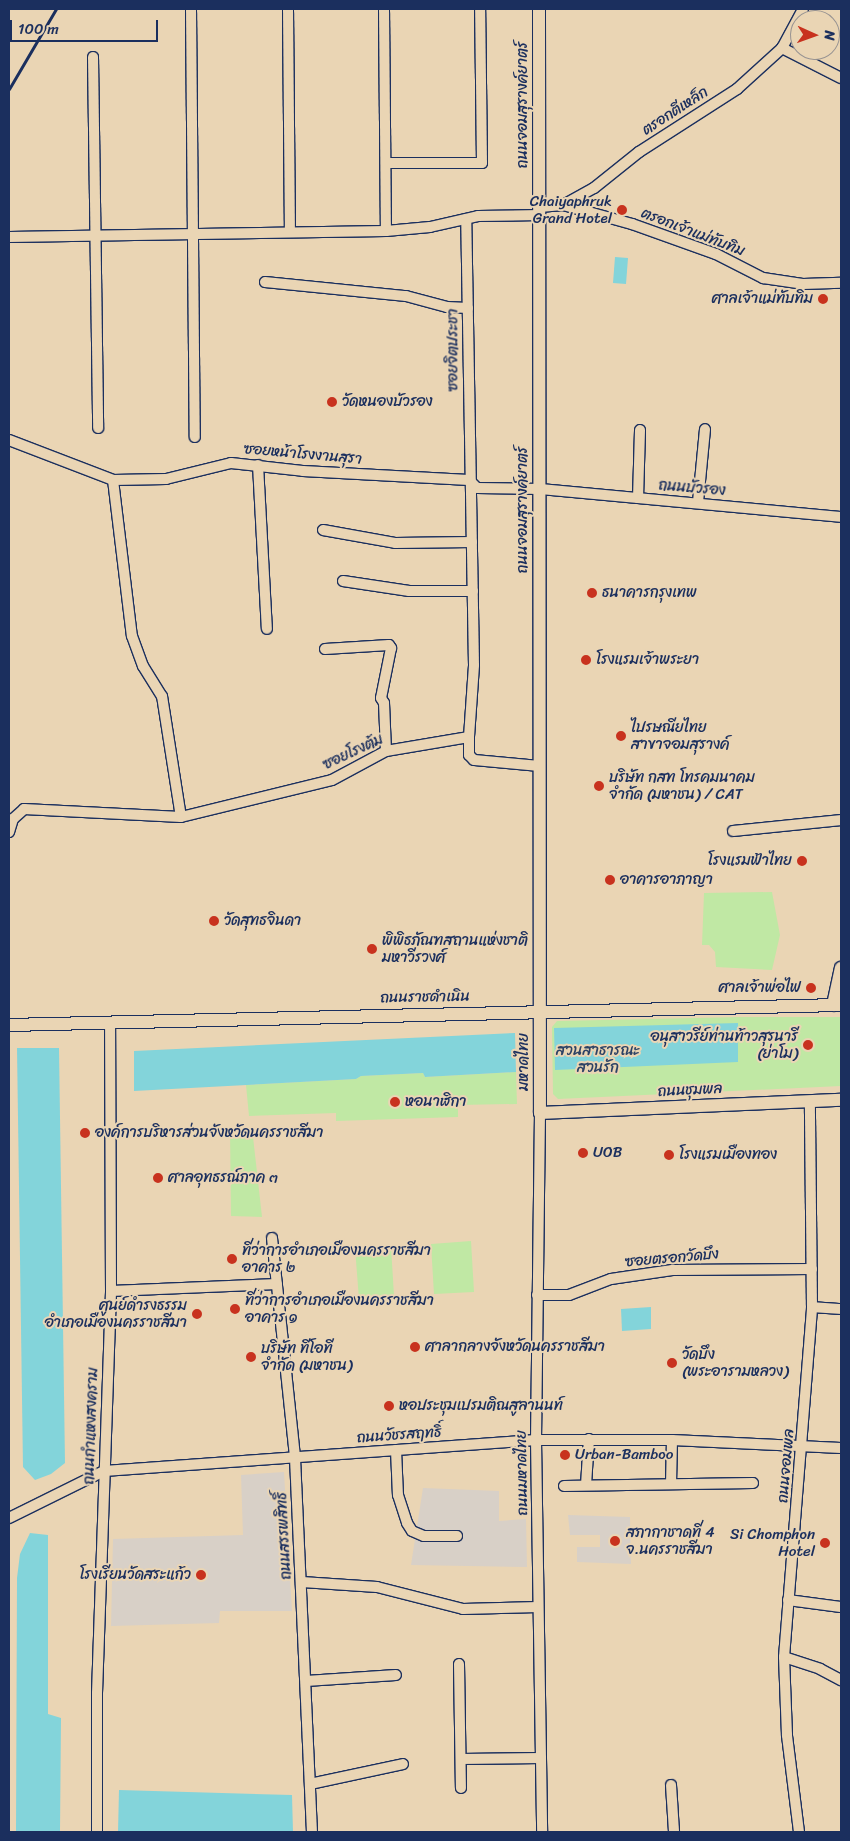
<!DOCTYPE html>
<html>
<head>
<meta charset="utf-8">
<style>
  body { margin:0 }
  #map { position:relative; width:850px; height:1841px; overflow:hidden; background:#ead5b4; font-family:Sriracha,"Playpen Sans Thai",sans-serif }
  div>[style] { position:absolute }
  .built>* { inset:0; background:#d8d0c7 }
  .green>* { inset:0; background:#c0e8a4 }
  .water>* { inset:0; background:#83d4da }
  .roads { filter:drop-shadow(1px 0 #1b2f5e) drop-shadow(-1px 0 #1b2f5e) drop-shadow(0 1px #1b2f5e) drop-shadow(0 -1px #1b2f5e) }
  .minor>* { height:10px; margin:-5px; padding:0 5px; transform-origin:5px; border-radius:5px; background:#ead5b4 }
  .major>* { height:12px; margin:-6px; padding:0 6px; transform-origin:6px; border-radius:6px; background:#ead5b4 }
  .rail>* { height:3px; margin:-1.5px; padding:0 1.5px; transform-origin:1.5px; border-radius:1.5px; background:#1b2f5e }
  .dots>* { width:14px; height:14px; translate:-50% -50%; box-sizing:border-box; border:2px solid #ead5b4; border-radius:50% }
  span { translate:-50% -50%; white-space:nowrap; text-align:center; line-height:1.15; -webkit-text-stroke:4px #ead5b4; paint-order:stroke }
  .street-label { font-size:15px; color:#1b2f5e }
  .poi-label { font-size:15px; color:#1b2f5e }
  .right { translate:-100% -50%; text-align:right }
  .left { translate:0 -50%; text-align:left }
  .park-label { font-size:15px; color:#2c4265 }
  .frame { position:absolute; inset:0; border:10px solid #1b2f5e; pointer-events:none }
  .north { position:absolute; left:790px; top:10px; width:50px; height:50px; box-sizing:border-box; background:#ead5b4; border:1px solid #979392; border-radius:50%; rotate:92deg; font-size:14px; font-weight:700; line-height:20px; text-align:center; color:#1b2f5e }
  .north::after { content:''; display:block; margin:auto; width:18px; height:22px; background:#c8321e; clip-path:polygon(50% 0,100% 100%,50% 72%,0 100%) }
  .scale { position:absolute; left:10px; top:20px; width:148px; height:22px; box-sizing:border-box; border:2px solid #1b2f5e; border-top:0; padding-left:6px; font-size:15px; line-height:18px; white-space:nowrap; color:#1b2f5e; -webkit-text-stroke:4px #ead5b4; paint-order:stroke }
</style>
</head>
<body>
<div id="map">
  <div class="built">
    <i style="clip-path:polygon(284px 1472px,292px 1611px,220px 1611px,219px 1623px,111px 1626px,113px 1539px,243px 1535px,241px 1475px)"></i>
    <i style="clip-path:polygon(423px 1488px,499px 1491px,499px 1521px,526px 1519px,527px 1567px,411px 1565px)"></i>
    <i style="clip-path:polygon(568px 1515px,630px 1517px,631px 1564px,577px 1562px,577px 1547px,600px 1547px,600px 1535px,570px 1535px)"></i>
  </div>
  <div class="green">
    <i style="clip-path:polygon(772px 892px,780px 935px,772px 970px,716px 967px,715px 952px,709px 945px,702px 945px,704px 893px)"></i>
    <i style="clip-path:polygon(740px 1017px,841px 1017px,841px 1086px,558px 1099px,553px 1094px,552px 1027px,557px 1021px)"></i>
    <i style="clip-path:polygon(516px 1072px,517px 1104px,458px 1105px,458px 1117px,336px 1121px,336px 1113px,249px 1116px,246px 1085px,356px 1079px,361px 1076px,423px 1073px,425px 1077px)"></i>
    <i style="clip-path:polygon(230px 1128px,252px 1128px,262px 1217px,231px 1216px)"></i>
    <i style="clip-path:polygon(471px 1241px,474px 1292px,434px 1294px,431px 1244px)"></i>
    <i style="clip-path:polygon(391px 1246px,394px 1296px,359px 1299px,355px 1248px)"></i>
  </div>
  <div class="water">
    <i style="clip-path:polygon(615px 257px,628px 258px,626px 284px,613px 283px)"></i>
    <i style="clip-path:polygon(738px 1023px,738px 1062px,555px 1070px,554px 1028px)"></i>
    <i style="clip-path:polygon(515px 1033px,516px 1072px,425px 1077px,423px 1073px,361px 1076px,356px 1079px,134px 1091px,134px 1051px)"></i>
    <i style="clip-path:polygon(17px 1048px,59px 1048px,65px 1463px,51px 1474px,35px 1480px,23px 1467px)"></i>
    <i style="clip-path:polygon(651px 1307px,651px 1329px,622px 1331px,621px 1309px)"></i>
    <i style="clip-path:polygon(30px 1533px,48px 1535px,48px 1714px,61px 1718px,60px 1832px,16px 1832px,17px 1578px,20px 1554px)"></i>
    <i style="clip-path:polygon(119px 1790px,292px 1795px,293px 1832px,118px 1832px)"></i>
  </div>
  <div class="roads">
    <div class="minor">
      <i style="left:191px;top:9px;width:428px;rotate:89.5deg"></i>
      <i style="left:288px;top:9px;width:223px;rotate:89.5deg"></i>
      <i style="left:384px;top:9px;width:222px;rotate:89.5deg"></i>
      <i style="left:782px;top:48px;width:66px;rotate:27deg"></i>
      <i style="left:93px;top:57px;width:371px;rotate:89.2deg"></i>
      <i style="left:386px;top:163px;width:96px"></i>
      <i style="left:482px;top:163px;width:154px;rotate:-90.7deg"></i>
      <i style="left:563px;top:205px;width:72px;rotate:15.4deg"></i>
      <i style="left:632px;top:224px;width:89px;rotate:19.7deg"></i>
      <i style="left:716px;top:254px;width:53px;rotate:27.1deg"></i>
      <i style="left:763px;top:278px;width:40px;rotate:8.5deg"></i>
      <i style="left:803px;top:284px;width:38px;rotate:-2deg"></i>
      <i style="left:540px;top:207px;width:23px;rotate:-5deg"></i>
      <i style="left:563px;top:205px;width:35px;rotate:-29deg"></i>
      <i style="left:594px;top:188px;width:58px;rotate:-38.7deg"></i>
      <i style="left:639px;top:152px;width:117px;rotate:-32.7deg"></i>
      <i style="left:737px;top:89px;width:61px;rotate:-42.3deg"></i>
      <i style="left:782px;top:48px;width:44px;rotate:-61.7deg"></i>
      <i style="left:9px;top:237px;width:377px;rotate:-0.9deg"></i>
      <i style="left:386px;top:231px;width:44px;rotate:-5.2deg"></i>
      <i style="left:430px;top:227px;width:49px;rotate:-12.9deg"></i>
      <i style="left:478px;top:216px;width:62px;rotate:-0.9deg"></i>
      <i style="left:265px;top:282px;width:142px;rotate:5.7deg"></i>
      <i style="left:406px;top:296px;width:42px;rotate:15deg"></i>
      <i style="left:447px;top:307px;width:21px;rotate:3deg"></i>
      <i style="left:9px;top:440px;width:111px;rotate:21deg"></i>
      <i style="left:113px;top:480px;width:53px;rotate:-1.1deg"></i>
      <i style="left:166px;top:479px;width:67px;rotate:-13.8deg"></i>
      <i style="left:231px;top:463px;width:72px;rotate:6.3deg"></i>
      <i style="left:303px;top:471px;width:166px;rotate:3.1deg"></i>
      <i style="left:469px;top:480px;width:11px;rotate:45deg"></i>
      <i style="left:477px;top:488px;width:63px;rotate:0.9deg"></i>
      <i style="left:540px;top:489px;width:302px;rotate:5.3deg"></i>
      <i style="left:258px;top:465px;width:164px;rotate:86.9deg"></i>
      <i style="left:113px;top:480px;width:157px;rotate:83.1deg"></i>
      <i style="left:132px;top:636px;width:32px;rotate:70deg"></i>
      <i style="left:143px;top:666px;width:36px;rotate:58deg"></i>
      <i style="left:162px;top:696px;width:122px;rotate:81.1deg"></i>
      <i style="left:638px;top:498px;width:68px;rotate:-88.3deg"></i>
      <i style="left:698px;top:502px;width:73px;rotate:-84.5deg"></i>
      <i style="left:323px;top:530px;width:73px;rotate:10.2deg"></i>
      <i style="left:395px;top:543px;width:77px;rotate:-0.7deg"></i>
      <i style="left:343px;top:581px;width:67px;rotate:8.6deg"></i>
      <i style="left:409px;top:591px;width:64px"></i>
      <i style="left:325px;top:649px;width:64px;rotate:-3.6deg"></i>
      <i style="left:389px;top:645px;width:4px;rotate:56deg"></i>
      <i style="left:391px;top:648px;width:51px;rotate:101.3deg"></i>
      <i style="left:381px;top:698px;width:6px;rotate:59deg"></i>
      <i style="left:384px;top:703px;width:48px;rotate:87.6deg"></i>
      <i style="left:469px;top:737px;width:18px;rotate:90deg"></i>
      <i style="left:469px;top:755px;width:7px;rotate:45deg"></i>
      <i style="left:474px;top:760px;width:66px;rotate:5.2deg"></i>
      <i style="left:733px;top:831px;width:109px;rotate:-5.8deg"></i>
      <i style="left:9px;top:832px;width:14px;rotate:-73deg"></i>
      <i style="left:13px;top:819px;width:15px;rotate:-42deg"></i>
      <i style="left:24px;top:809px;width:157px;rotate:2.9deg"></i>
      <i style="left:181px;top:817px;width:155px;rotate:-13.8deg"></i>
      <i style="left:332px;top:780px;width:61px;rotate:-28.2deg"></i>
      <i style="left:386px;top:751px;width:84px;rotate:-9.6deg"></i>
      <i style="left:469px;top:737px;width:72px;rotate:-86deg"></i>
      <i style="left:474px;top:665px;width:446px;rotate:-91deg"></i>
      <i style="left:540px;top:1113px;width:327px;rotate:90.7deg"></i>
      <i style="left:536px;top:1440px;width:392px;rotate:89.1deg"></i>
      <i style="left:272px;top:1238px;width:221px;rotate:84deg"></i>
      <i style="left:295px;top:1458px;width:374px;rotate:87.4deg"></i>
      <i style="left:111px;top:1291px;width:166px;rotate:-2.4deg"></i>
      <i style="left:537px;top:1295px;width:32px"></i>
      <i style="left:569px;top:1295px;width:45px;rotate:-20.9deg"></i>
      <i style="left:611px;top:1279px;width:62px;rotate:-8.4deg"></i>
      <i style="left:672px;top:1270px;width:140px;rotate:-0.4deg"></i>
      <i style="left:812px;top:1307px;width:29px;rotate:4deg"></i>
      <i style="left:396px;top:1450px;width:45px;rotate:87.5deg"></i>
      <i style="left:398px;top:1495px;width:29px;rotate:72deg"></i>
      <i style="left:407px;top:1523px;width:9px;rotate:58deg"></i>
      <i style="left:412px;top:1531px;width:13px;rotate:23deg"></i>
      <i style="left:424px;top:1536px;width:33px"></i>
      <i style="left:671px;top:1484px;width:44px;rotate:-88.7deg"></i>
      <i style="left:586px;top:1485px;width:46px;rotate:-86.3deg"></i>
      <i style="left:564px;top:1486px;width:189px;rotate:-0.9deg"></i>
      <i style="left:9px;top:1518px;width:106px;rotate:-26.3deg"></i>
      <i style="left:104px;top:1471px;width:433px;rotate:-4.1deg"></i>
      <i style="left:536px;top:1440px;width:136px"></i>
      <i style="left:672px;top:1440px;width:169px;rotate:2.7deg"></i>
      <i style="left:302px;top:1582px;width:75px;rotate:3.8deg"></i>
      <i style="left:377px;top:1587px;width:89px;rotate:14.3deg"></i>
      <i style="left:463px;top:1609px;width:75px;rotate:-1.5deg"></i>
      <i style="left:788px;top:1600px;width:53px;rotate:7.5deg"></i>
      <i style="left:784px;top:1657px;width:38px;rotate:18deg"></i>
      <i style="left:820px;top:1669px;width:24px;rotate:28deg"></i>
      <i style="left:459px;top:1664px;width:124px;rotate:89.1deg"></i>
      <i style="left:306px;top:1681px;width:90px;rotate:-3.8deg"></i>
      <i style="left:461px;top:1759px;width:80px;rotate:-0.7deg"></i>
      <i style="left:310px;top:1784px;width:95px;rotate:-12.1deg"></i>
      <i style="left:671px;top:1785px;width:47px;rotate:86.3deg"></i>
      <i style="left:97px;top:1832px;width:139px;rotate:-90deg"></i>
      <i style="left:97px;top:1693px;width:402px;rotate:-88deg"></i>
      <i style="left:111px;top:1291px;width:269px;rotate:-90.2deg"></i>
      <i style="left:799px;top:1832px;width:98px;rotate:-97.1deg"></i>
      <i style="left:787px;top:1735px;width:78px;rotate:-92.2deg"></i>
      <i style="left:784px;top:1657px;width:351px;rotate:-85.4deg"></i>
      <i style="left:812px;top:1307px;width:206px;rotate:-90.6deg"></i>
    </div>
    <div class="major">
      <i style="left:539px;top:9px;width:1104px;rotate:89.95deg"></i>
      <i style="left:540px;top:1113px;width:301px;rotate:-2.5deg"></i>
      <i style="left:833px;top:1005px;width:38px;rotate:-78deg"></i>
      <i style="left:9px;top:1025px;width:832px;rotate:-1.38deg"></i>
    </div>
  </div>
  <div class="rail">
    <i style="left:9px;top:89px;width:93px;rotate:-59.6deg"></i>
  </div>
  <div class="dots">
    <i style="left:622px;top:210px;background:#c8321e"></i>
    <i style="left:823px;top:299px;background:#c8321e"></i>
    <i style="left:332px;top:402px;background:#c8321e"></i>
    <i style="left:592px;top:593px;background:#c8321e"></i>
    <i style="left:586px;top:660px;background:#c8321e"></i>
    <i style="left:621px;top:736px;background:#c8321e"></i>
    <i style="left:599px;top:786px;background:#c8321e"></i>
    <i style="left:802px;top:861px;background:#c8321e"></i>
    <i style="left:610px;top:880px;background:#c8321e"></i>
    <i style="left:214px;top:921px;background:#c8321e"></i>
    <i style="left:372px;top:949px;background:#c8321e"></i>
    <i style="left:811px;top:988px;background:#c8321e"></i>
    <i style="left:808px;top:1045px;background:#c8321e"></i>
    <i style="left:395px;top:1102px;background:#c8321e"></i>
    <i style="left:85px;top:1133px;background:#c8321e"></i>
    <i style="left:583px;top:1153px;background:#c8321e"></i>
    <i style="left:669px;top:1155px;background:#c8321e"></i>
    <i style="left:158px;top:1178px;background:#c8321e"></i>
    <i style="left:232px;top:1259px;background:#c8321e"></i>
    <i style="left:235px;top:1309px;background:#c8321e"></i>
    <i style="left:197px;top:1314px;background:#c8321e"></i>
    <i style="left:415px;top:1347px;background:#c8321e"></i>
    <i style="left:251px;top:1357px;background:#c8321e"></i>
    <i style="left:672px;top:1363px;background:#c8321e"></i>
    <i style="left:389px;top:1406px;background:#c8321e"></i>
    <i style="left:565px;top:1455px;background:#c8321e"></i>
    <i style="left:615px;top:1541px;background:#c8321e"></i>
    <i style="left:825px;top:1543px;background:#c8321e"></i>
    <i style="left:201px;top:1575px;background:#c8321e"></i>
  </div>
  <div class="street-label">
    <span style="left:523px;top:105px;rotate:-90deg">ถนนจอมสุรางค์ยาตร์</span>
    <span style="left:675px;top:111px;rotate:-33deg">ตรอกตีเหล็ก</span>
    <span style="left:693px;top:232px;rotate:21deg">ตรอกเจ้าแม่ทับทิม</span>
    <span style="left:453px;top:350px;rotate:-90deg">ซอยจิตประชา</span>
    <span style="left:303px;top:454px;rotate:5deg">ซอยหน้าโรงงานสุรา</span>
    <span style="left:692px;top:488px;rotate:5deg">ถนนบัวรอง</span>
    <span style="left:523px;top:510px;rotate:-90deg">ถนนจอมสุรางค์ยาตร์</span>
    <span style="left:353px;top:752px;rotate:-25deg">ซอยโรงต้ม</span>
    <span style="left:425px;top:997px;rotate:-1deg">ถนนราชดำเนิน</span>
    <span style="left:524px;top:1062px;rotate:-90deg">มหาดไทย</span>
    <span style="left:690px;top:1090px;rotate:-3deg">ถนนชุมพล</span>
    <span style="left:672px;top:1258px;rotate:-5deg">ซอยตรอกวัดบึง</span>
    <span style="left:91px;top:1426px;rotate:-88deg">ถนนกำแหงสงคราม</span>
    <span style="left:399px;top:1435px;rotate:-4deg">ถนนวัชรสฤทธิ์</span>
    <span style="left:786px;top:1466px;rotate:-85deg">ถนนจอมพล</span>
    <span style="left:522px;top:1473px;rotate:-91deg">ถนนมหาดไทย</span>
    <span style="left:284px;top:1536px;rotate:-93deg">ถนนสรรพสิทธิ์</span>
  </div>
  <div class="poi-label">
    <span class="right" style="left:612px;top:210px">Chaiyaphruk<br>Grand Hotel</span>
    <span class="right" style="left:813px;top:299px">ศาลเจ้าแม่ทับทิม</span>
    <span class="left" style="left:342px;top:402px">วัดหนองบัวรอง</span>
    <span class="left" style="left:602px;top:593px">ธนาคารกรุงเทพ</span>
    <span class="left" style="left:596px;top:660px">โรงแรมเจ้าพระยา</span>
    <span class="left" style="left:631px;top:736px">ไปรษณียไทย<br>สาขาจอมสุรางค์</span>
    <span class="left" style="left:609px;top:786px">บริษัท กสท โทรคมนาคม<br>จำกัด (มหาชน) / CAT</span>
    <span class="right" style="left:792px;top:861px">โรงแรมฟ้าไทย</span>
    <span class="left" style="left:620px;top:880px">อาคารอาภาญา</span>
    <span class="left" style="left:224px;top:921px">วัดสุทธจินดา</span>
    <span class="left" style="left:382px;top:949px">พิพิธภัณฑสถานแห่งชาติ<br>มหาวีรวงศ์</span>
    <span class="right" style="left:801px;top:988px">ศาลเจ้าพ่อไฟ</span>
    <span class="right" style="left:798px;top:1045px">อนุสาวรีย์ท่านท้าวสุรนารี<br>(ย่าโม)</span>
    <span class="left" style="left:405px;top:1102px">หอนาฬิกา</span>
    <span class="left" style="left:95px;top:1133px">องค์การบริหารส่วนจังหวัดนครราชสีมา</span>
    <span class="left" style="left:593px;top:1153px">UOB</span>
    <span class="left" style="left:679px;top:1155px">โรงแรมเมืองทอง</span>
    <span class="left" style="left:168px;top:1178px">ศาลอุทธรณ์ภาค ๓</span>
    <span class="left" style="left:242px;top:1259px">ที่ว่าการอำเภอเมืองนครราชสีมา<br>อาคาร ๒</span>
    <span class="left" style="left:245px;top:1309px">ที่ว่าการอำเภอเมืองนครราชสีมา<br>อาคาร ๑</span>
    <span class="right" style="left:187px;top:1314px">ศูนย์ดำรงธรรม<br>อำเภอเมืองนครราชสีมา</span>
    <span class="left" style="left:425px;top:1347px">ศาลากลางจังหวัดนครราชสีมา</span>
    <span class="left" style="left:261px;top:1357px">บริษัท ทีโอที<br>จำกัด (มหาชน)</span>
    <span class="left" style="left:682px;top:1363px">วัดบึง<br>(พระอารามหลวง)</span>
    <span class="left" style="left:399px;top:1406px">หอประชุมเปรมติณสูลานนท์</span>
    <span class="left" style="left:575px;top:1455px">Urban-Bamboo</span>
    <span class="left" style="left:626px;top:1541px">สภากาชาดที่ 4<br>จ.นครราชสีมา</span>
    <span class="right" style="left:815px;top:1543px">Si Chomphon<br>Hotel</span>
    <span class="right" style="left:191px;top:1575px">โรงเรียนวัดสระแก้ว</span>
  </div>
  <div class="park-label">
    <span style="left:598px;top:1059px">สวนสาธารณะ<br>สวนรัก</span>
  </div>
  <div class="frame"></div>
  <div class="north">N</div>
  <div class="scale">100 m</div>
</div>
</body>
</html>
